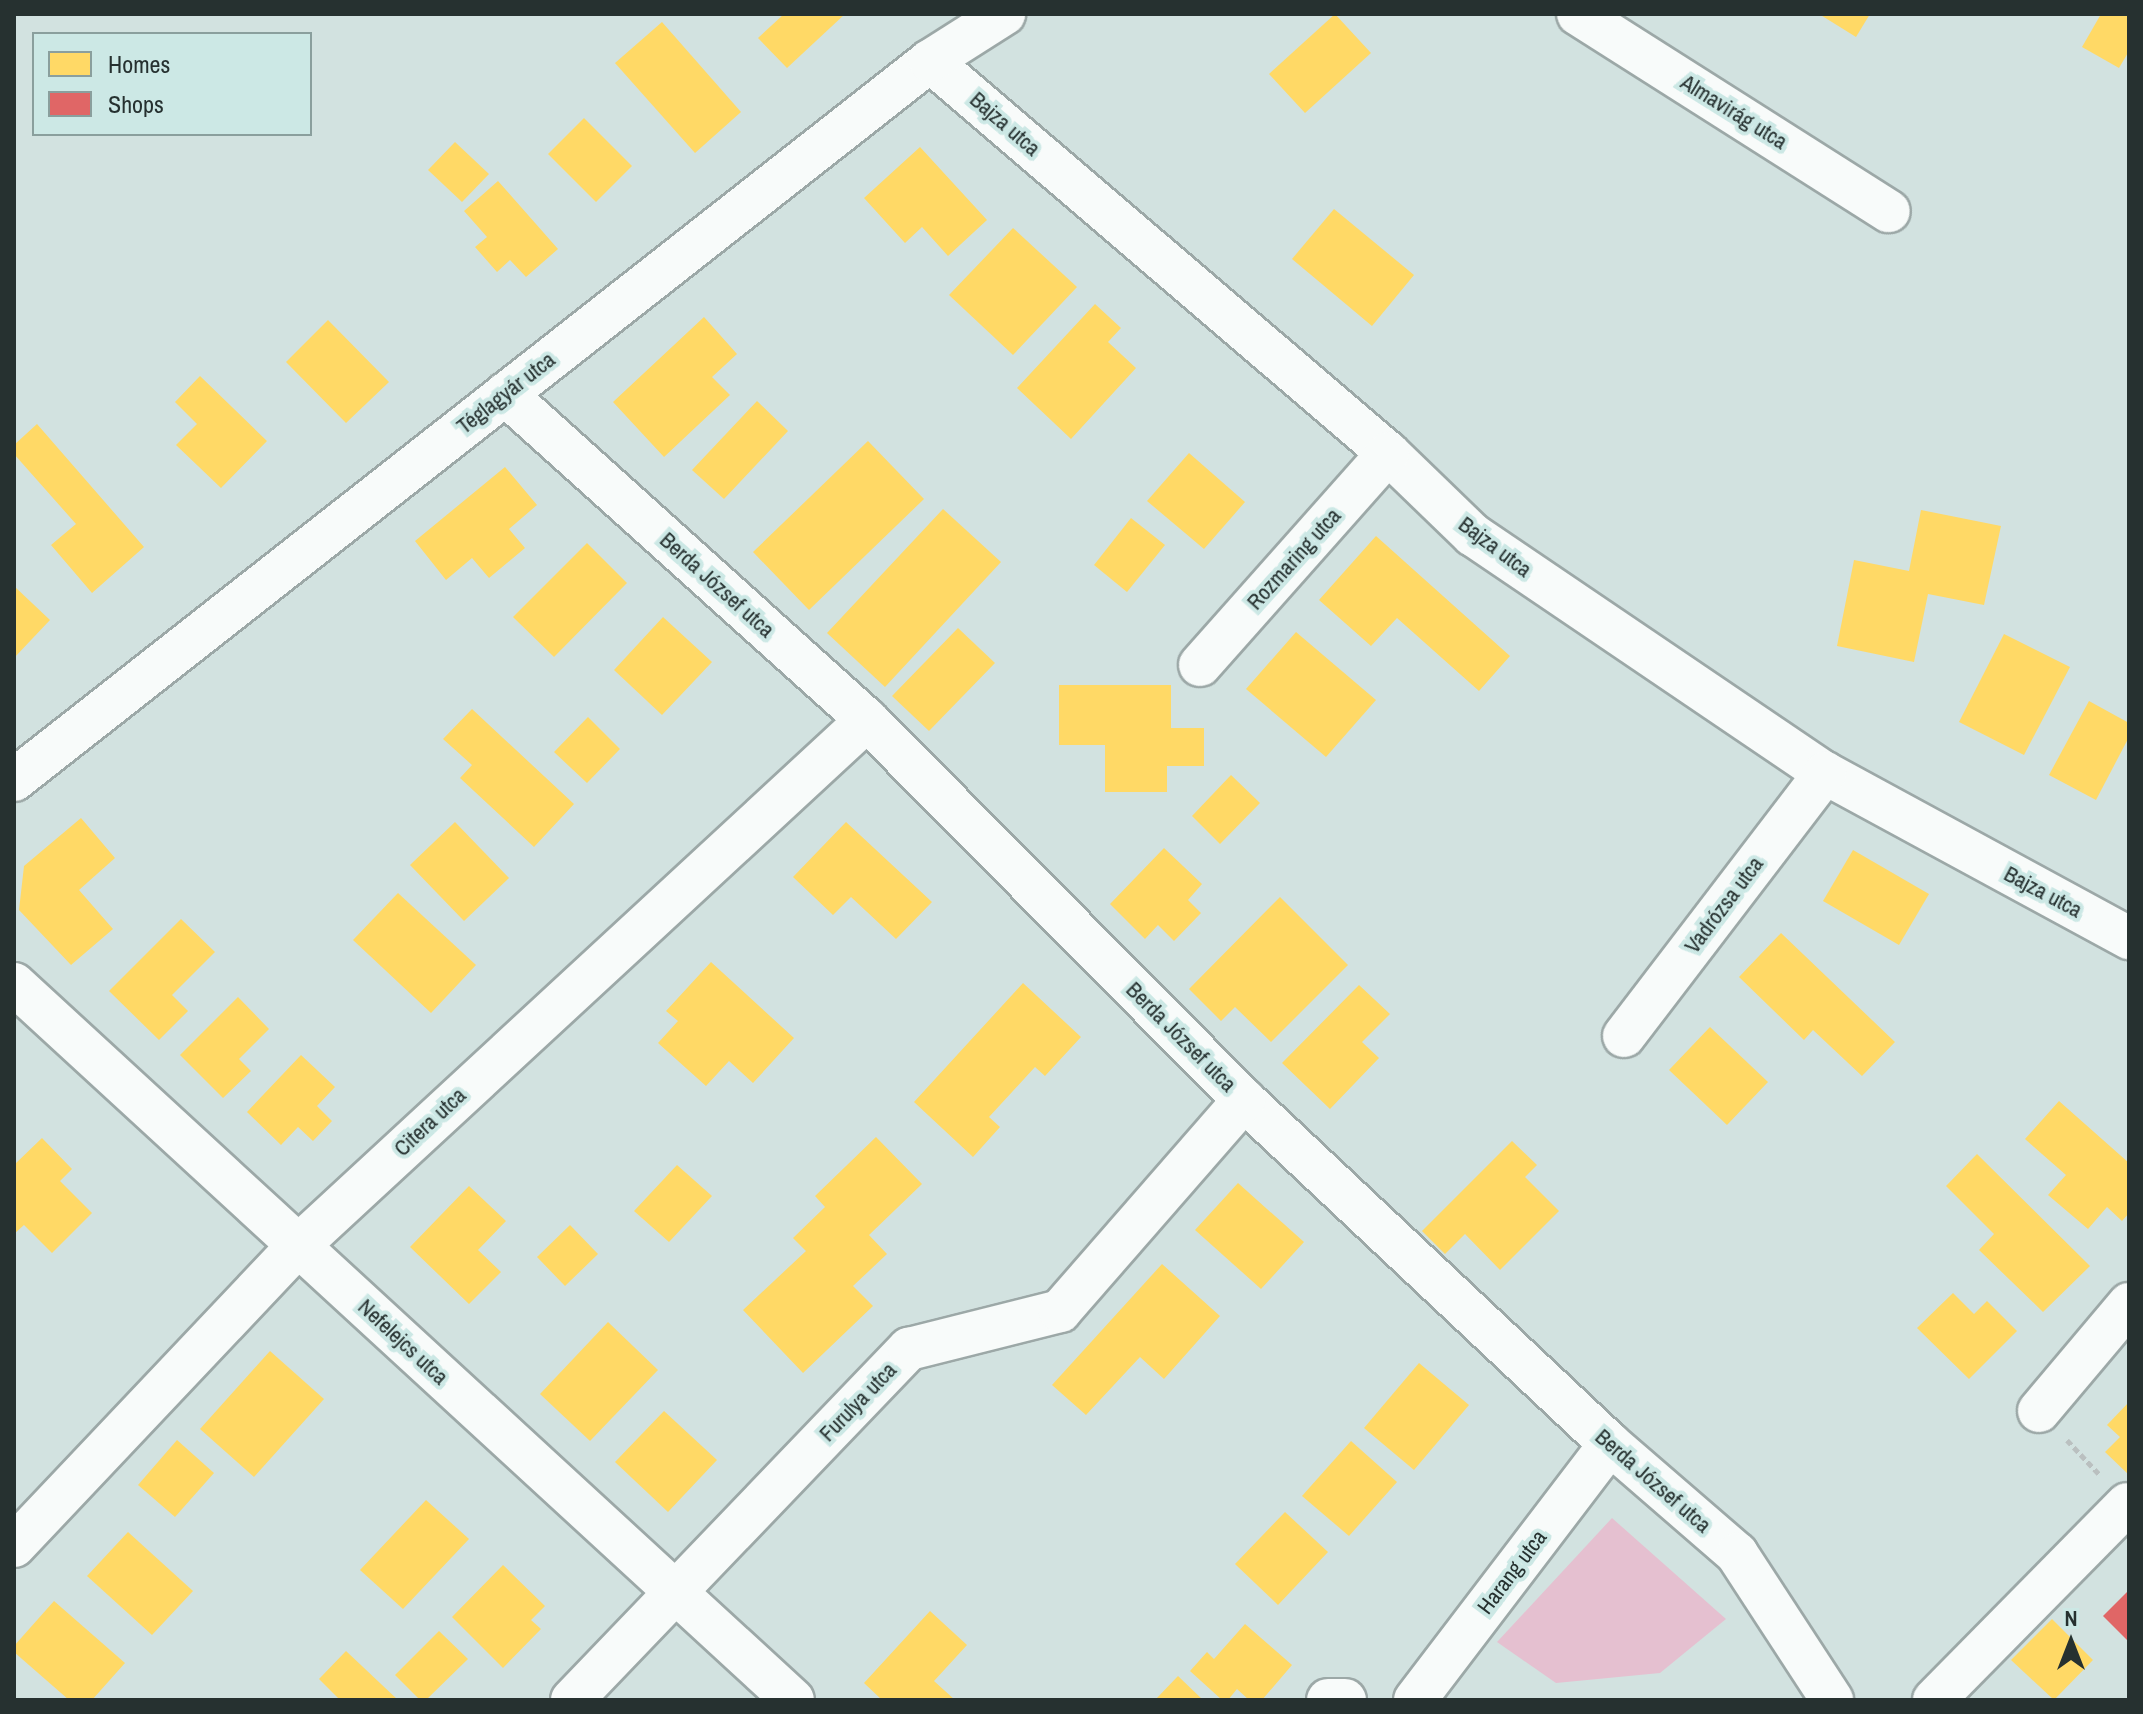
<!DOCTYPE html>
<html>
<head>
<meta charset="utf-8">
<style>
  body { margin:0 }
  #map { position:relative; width:2143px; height:1714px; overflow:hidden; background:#d2e2e0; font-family:"Archivo Narrow",sans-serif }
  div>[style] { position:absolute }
  .green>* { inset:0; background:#e5c0d0 }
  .homes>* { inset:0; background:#ffd966 }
  .shops>* { inset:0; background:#e06666 }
  .path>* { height:5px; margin-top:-2.5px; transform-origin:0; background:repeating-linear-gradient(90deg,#bac0c0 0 6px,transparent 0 10px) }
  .roads { filter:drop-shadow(2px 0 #9ca8a7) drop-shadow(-2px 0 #9ca8a7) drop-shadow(0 2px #9ca8a7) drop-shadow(0 -2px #9ca8a7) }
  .minor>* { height:42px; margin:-21px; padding:0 21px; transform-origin:21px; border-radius:21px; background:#f8fbfa }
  span { translate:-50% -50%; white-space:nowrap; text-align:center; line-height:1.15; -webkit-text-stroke:8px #cce8e5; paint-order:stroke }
  .street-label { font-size:22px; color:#263130 }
  .frame { position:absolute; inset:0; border:16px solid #263130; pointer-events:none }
  .legend { position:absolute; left:32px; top:32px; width:280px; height:104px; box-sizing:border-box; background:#cce8e5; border:2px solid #8a9f9d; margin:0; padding:10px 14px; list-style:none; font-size:24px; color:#263130 }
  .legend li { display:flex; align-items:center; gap:16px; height:40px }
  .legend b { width:40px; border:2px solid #8a9f9d }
  .north { position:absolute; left:2031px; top:1602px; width:80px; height:80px; -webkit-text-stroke:6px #cce8e5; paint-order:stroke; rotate:0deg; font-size:22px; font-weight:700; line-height:32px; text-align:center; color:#263130 }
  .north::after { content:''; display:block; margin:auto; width:28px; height:36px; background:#263130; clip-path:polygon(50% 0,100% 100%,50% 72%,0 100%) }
</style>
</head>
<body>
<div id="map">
  <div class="green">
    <i style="clip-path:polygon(1612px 1518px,1726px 1619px,1660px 1673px,1556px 1683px,1497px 1642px)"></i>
  </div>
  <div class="homes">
    <i style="clip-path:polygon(784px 14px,845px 14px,787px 68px,758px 38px)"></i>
    <i style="clip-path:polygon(1335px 14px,1371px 53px,1305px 113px,1269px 74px)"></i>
    <i style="clip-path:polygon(1819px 14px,1870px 14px,1856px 37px)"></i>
    <i style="clip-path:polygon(2101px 14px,2129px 14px,2129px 51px,2119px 68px,2082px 47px)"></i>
    <i style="clip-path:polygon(662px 22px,741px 112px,695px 153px,615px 63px)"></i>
    <i style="clip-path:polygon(584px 118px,632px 166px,596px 202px,548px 154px)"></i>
    <i style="clip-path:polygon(455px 142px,489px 174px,462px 202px,428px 170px)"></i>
    <i style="clip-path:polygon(920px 147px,987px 220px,948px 256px,922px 227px,905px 243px,864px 198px)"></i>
    <i style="clip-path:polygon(498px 181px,558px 249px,526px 277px,510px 260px,497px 272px,475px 247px,487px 237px,464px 211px)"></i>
    <i style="clip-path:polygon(1334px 209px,1414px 275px,1372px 326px,1292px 259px)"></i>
    <i style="clip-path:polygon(1013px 228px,1077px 287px,1013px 355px,949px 295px)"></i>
    <i style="clip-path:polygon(1095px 304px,1121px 328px,1108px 342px,1136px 368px,1071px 439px,1017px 388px)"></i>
    <i style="clip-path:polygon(704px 317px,737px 354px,712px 377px,730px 395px,664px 457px,613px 402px)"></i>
    <i style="clip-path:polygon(328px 320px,389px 382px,346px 423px,286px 362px)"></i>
    <i style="clip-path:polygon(200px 376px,267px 441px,221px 488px,176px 445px,197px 424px,175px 402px)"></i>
    <i style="clip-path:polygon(757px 401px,788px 431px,724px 499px,692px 470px)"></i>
    <i style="clip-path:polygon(37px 424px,144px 547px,92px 593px,51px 545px,76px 524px,14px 454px,14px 445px)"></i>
    <i style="clip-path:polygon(868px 441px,924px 499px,809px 610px,753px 552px)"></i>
    <i style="clip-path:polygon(1189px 453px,1245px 502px,1204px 549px,1147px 501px)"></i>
    <i style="clip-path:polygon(505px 467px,537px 505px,509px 529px,525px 548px,489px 578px,472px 558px,446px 580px,415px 541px)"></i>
    <i style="clip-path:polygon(943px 509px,1001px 562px,885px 687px,827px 633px)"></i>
    <i style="clip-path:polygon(1921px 510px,2001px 526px,1984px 605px,1928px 594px,1914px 662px,1837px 646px,1854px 560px,1909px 571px)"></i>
    <i style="clip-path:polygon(1131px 518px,1165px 545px,1127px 592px,1094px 565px)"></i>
    <i style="clip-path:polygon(1376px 536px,1510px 656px,1479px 691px,1397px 618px,1371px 646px,1319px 600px)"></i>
    <i style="clip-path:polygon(587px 543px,627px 583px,554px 657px,513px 617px)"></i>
    <i style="clip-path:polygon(14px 586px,50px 620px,14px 658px)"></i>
    <i style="clip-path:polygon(663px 617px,712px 662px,662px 715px,614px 670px)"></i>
    <i style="clip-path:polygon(958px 628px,995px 663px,929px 731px,892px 696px)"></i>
    <i style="clip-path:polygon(1296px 632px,1376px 700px,1326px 757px,1246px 689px)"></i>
    <i style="clip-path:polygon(2004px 634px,2070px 667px,2024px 755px,1959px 722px)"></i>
    <i style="clip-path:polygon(1059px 685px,1171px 685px,1171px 728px,1204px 728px,1204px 766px,1167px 766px,1167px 792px,1105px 792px,1105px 745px,1059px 745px)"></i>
    <i style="clip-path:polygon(2089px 701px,2129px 723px,2129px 737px,2096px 800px,2049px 775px)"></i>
    <i style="clip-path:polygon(472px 709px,574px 804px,534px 847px,460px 778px,472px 765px,443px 739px)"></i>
    <i style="clip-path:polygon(588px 717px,620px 749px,587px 783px,554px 752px)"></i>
    <i style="clip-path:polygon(1231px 775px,1260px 803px,1220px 844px,1192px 816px)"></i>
    <i style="clip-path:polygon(81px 818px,115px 858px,79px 890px,113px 929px,71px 965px,19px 910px,24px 866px)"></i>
    <i style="clip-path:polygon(455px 822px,509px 878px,464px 921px,410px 865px)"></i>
    <i style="clip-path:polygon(846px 822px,932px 902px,896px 939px,851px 897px,833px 915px,793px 877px)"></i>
    <i style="clip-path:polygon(1164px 848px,1202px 884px,1188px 900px,1201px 913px,1174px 941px,1158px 925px,1145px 939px,1110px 904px)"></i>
    <i style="clip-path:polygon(1853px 850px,1929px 894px,1899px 945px,1823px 901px)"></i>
    <i style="clip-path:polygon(398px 893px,476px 965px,431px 1013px,353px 940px)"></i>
    <i style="clip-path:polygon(1280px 897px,1348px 965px,1271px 1042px,1235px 1007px,1221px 1021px,1189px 989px)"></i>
    <i style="clip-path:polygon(181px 919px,215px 952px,172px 995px,188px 1011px,159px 1040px,109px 991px)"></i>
    <i style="clip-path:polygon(1781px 933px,1895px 1042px,1862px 1076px,1813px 1030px,1804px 1040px,1739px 977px)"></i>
    <i style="clip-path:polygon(711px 962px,794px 1038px,753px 1083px,729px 1061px,706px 1086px,658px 1043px,678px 1021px,666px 1011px)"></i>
    <i style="clip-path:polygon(1023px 983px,1081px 1037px,1045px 1076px,1035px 1067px,989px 1117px,1000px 1127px,973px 1157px,914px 1102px)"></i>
    <i style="clip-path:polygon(1359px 985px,1390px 1014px,1362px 1042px,1379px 1058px,1330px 1109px,1282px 1063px)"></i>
    <i style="clip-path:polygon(238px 997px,269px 1029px,239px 1059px,251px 1071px,223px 1098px,180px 1055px)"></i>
    <i style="clip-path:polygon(1710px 1027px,1768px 1082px,1727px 1125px,1669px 1070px)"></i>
    <i style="clip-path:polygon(301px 1055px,335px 1087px,317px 1106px,332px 1121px,313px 1141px,298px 1127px,281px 1145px,247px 1112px)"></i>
    <i style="clip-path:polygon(2059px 1101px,2129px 1163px,2129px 1213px,2122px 1221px,2107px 1207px,2088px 1229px,2048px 1195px,2066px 1175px,2025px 1139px)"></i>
    <i style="clip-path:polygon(876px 1137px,922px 1184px,869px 1235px,887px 1254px,853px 1286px,873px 1306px,803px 1373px,743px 1310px,806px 1251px,793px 1238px,825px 1207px,815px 1196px)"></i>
    <i style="clip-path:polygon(42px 1138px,72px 1169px,60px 1181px,92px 1213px,52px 1253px,24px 1225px,14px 1234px,14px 1165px)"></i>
    <i style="clip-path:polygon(1512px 1141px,1537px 1165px,1525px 1177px,1559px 1211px,1500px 1270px,1465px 1234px,1445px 1254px,1422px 1231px)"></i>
    <i style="clip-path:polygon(1977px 1154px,2090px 1266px,2043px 1312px,1979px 1250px,1994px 1234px,1946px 1186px)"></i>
    <i style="clip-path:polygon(677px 1165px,712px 1196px,669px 1242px,634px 1211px)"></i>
    <i style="clip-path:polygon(1238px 1183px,1304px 1242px,1261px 1289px,1195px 1230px)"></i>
    <i style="clip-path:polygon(469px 1186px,506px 1221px,478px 1250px,501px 1272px,469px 1304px,410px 1247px)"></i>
    <i style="clip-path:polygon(570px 1225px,598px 1254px,565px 1286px,537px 1257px)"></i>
    <i style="clip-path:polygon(1162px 1264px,1220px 1316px,1164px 1379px,1140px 1357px,1086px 1415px,1052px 1385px)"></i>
    <i style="clip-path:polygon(1953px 1293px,1974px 1314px,1987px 1301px,2017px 1331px,1969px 1379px,1917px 1328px)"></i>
    <i style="clip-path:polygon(608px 1322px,658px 1370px,590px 1441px,540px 1394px)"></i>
    <i style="clip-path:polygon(270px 1351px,324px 1399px,254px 1477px,200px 1429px)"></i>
    <i style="clip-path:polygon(1419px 1363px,1469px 1405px,1414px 1470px,1364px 1428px)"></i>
    <i style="clip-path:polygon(2129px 1402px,2129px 1475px,2105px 1452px,2120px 1437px,2107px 1425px)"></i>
    <i style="clip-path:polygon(664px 1411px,717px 1460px,668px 1512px,615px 1462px)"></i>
    <i style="clip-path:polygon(177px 1440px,214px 1473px,175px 1517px,138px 1485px)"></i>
    <i style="clip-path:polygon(1351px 1441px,1397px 1482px,1349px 1536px,1302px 1496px)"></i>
    <i style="clip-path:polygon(426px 1500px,469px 1539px,403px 1609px,360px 1570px)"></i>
    <i style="clip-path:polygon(1285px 1512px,1328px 1552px,1278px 1605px,1235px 1564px)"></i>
    <i style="clip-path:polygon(128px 1532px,193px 1591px,152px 1635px,87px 1576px)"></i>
    <i style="clip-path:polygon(503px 1565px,545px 1606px,531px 1620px,541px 1629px,503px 1668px,452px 1617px)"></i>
    <i style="clip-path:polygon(54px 1601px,125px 1663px,92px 1700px,69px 1700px,14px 1652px,14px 1646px)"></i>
    <i style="clip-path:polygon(930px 1611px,967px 1645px,934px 1681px,955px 1700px,882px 1700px,864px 1683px)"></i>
    <i style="clip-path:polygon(2052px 1619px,2093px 1660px,2054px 1700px,2011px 1660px)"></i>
    <i style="clip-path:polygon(1245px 1624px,1292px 1665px,1262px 1700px,1249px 1700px,1237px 1689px,1228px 1700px,1222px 1700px,1190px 1671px,1207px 1652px,1214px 1659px)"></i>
    <i style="clip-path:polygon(439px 1631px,468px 1659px,426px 1700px,420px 1700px,395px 1675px)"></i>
    <i style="clip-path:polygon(346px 1651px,398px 1700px,340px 1700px,319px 1679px)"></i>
    <i style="clip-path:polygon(1178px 1676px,1203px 1700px,1155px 1700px)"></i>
  </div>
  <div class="shops">
    <i style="clip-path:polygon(2129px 1590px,2129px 1642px,2103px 1616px)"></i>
  </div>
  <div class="path">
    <i style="left:2067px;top:1440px;width:47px;rotate:46.7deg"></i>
  </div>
  <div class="roads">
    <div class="minor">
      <i style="left:1578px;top:14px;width:368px;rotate:32.4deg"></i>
      <i style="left:930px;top:61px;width:603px;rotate:40.56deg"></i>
      <i style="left:1388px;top:453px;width:118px;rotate:44deg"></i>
      <i style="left:1473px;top:535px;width:425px;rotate:34.1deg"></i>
      <i style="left:1825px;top:773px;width:346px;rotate:28.5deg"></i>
      <i style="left:505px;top:394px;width:487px;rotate:42deg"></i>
      <i style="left:867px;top:720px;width:535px;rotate:45.23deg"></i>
      <i style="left:1244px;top:1100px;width:502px;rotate:43.23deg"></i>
      <i style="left:1610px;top:1444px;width:168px;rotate:40.9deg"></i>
      <i style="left:1737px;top:1554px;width:174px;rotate:56.9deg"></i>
      <i style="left:1200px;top:665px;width:283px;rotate:-48.4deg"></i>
      <i style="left:14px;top:780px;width:1164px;rotate:-38.13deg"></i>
      <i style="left:930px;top:61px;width:88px;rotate:-32.4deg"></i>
      <i style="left:14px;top:984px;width:1058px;rotate:42.59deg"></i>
      <i style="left:1624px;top:1036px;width:331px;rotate:-52.6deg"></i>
      <i style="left:2039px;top:1411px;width:140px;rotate:-49.9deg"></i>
      <i style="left:14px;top:1546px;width:413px;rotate:-46.6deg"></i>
      <i style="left:298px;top:1246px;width:775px;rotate:-42.75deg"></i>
      <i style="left:572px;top:1700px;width:487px;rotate:-46.2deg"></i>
      <i style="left:909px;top:1349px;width:156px;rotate:-14.1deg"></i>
      <i style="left:1060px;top:1311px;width:280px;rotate:-48.9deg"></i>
      <i style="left:1328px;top:1700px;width:17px"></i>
      <i style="left:1415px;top:1700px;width:322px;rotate:-52.7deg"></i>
      <i style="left:1934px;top:1700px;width:275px;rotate:-45.4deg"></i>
    </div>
  </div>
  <div class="street-label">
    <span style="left:1734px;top:112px;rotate:32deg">Almavirág utca</span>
    <span style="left:1005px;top:124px;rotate:41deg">Bajza utca</span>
    <span style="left:506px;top:393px;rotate:-38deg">Téglagyár utca</span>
    <span style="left:1495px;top:547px;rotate:37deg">Bajza utca</span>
    <span style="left:1294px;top:559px;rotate:-48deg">Rozmaring utca</span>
    <span style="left:717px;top:585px;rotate:42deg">Berda József utca</span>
    <span style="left:2043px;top:892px;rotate:28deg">Bajza utca</span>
    <span style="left:1724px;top:905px;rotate:-53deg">Vadrózsa utca</span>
    <span style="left:1181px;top:1037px;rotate:45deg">Berda József utca</span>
    <span style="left:430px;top:1122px;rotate:-43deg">Citera utca</span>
    <span style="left:403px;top:1342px;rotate:43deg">Nefelejcs utca</span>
    <span style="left:858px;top:1402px;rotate:-46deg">Furulya utca</span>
    <span style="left:1653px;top:1481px;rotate:41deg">Berda József utca</span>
    <span style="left:1512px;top:1572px;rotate:-53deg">Harang utca</span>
  </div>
  <div class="frame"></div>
  <ul class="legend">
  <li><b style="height:22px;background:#ffd966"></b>Homes</li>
  <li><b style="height:22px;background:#e06666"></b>Shops</li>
  </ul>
  <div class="north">N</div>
</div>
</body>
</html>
